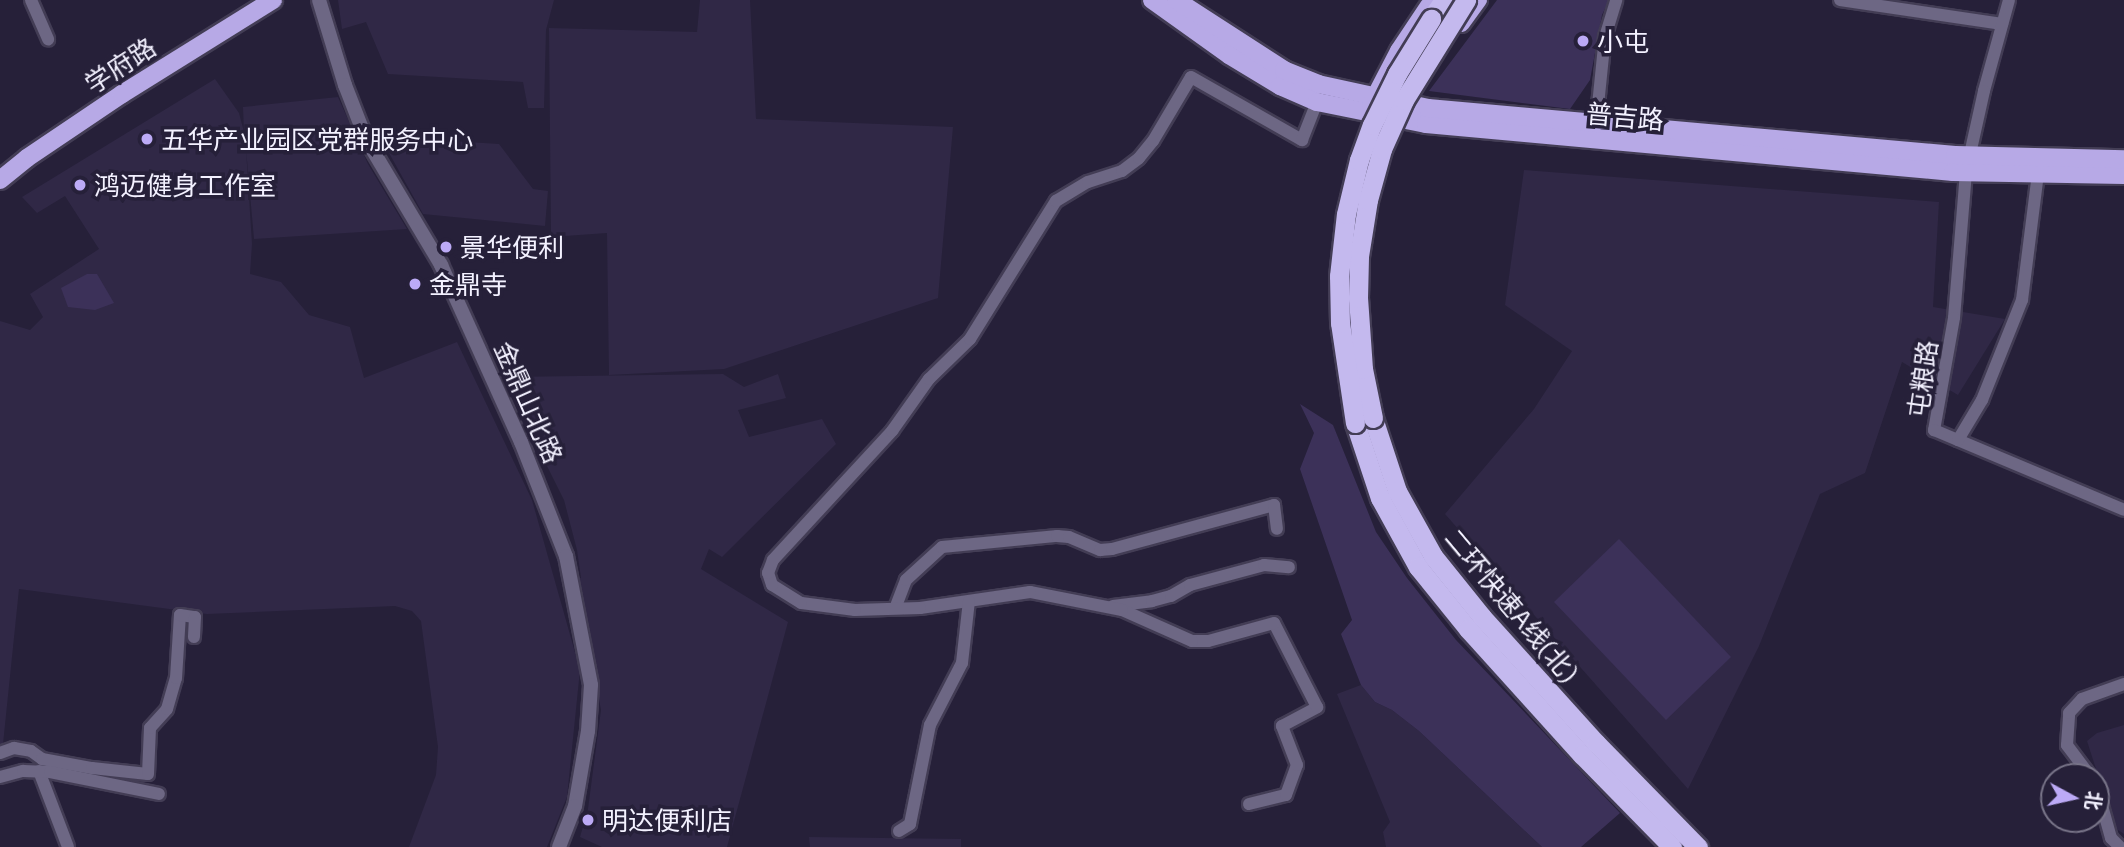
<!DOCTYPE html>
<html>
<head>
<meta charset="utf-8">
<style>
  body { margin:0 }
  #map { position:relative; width:2124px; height:847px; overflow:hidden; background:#262039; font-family:"Exo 2","Noto Sans SC",sans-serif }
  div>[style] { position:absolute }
  .built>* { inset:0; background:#302846 }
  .green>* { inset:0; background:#3c3159 }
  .roads { filter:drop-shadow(2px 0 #433d55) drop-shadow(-2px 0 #433d55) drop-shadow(0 2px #433d55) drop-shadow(0 -2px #433d55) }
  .minor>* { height:12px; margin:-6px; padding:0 6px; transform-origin:6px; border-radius:6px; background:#6d6784 }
  .tertiary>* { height:14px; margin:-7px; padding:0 7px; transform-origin:7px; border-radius:7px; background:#6d6784 }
  .primary>* { height:18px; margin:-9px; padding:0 9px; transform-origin:9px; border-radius:9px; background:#b7a9e6 }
  .trunk>* { height:19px; margin:-9.5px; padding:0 9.5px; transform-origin:9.5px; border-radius:9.5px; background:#c4b9ee }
  .bridges { filter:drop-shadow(2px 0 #433d55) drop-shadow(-2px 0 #433d55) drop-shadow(0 2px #433d55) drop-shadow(0 -2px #433d55) }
  .trunk-bridge>* { height:19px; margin:-9.5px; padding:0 9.5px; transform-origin:9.5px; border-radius:9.5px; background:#c4b9ee }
  .dots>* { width:19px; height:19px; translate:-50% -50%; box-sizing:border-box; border:4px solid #262039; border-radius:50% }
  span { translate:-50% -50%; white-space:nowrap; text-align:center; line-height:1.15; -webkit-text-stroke:7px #262039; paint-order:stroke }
  .poi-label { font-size:26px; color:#f3f1ff }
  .left { translate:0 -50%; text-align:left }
  .street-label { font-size:26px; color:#f3f1ff }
  .north { position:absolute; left:2040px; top:763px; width:70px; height:70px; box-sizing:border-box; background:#262039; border:2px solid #787488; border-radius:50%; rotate:98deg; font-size:19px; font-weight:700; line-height:28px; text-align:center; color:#f3f1ff }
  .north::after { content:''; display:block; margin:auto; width:24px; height:32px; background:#bcaaf6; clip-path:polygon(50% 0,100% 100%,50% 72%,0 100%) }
</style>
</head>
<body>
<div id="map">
  <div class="built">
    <i style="clip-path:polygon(338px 0,554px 0,546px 30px,544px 108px,528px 108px,523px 82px,388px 74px,366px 22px,342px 29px)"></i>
    <i style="clip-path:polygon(700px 0,750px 0,756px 119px,953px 127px,938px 298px,724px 369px,609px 375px,607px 233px,551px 237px,549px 28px,697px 32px)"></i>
    <i style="clip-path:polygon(215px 79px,239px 113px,244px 132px,243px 107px,338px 97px,368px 164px,407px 229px,254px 239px,246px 149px,252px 244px,250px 274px,281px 282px,309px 315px,350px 327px,364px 378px,457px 342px,532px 500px,580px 670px,567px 797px,547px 847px,409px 847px,436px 775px,438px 747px,421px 621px,412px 611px,395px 606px,207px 614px,19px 589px,3px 744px,0 744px,0 321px,30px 330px,43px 317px,30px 294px,99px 249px,65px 196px,37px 213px,22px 197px)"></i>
    <i style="clip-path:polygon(406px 138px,499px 144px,533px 189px,548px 191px,545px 226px,423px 214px,384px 144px)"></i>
    <i style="clip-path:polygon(1524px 170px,1939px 202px,1933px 307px,2005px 319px,1958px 395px,1902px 362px,1865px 473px,1820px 494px,1759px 646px,1688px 789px,1445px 514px,1534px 409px,1572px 351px,1505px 305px)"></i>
    <i style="clip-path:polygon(723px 374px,744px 387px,778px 374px,786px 398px,738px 410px,749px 437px,822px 419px,836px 444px,722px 557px,709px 549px,701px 569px,788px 622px,727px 847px,602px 847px,580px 837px,588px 809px,601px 710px,575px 579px,581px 578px,577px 550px,564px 500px,530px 432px,526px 393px,512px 391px,505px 377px)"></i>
    <i style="clip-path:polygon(1361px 685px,1375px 702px,1392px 710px,1419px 731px,1542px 847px,1386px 847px,1383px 832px,1390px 822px,1337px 694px)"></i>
    <i style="clip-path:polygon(2124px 725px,2124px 834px,2115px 828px,2087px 741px,2097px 733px)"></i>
    <i style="clip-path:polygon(809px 837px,961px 839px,961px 847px,810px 847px)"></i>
  </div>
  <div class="green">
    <i style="clip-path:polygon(1497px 0,1609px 0,1602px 15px,1590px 80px,1570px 109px,1429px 91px)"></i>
    <i style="clip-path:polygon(87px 274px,97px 274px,114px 303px,95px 310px,68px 307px,61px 288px)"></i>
    <i style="clip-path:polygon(1300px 404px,1333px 425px,1376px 532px,1407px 578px,1456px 640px,1620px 813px,1581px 847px,1542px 847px,1419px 731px,1392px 710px,1375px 702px,1361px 685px,1341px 634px,1352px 620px,1300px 469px,1314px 433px)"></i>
    <i style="clip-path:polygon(1619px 539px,1731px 657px,1666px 720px,1554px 602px)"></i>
  </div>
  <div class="roads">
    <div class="minor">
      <i style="left:31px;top:0;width:43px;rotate:66.4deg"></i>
      <i style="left:1840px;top:0;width:164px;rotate:8.4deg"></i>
      <i style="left:2009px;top:0;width:94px;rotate:105.4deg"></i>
      <i style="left:1984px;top:91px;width:83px;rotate:102.5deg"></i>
      <i style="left:1966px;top:172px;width:146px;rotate:94.7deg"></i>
      <i style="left:1954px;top:318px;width:114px;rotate:100.1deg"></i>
      <i style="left:1934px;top:430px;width:206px;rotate:22.8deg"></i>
      <i style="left:1596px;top:125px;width:88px;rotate:-84.2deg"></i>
      <i style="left:1605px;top:37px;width:39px;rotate:-73deg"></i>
      <i style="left:1958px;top:440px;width:47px;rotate:-59deg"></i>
      <i style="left:1982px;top:400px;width:108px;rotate:-68.2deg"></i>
      <i style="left:2022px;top:300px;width:128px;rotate:-82.8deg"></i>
      <i style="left:896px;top:606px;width:28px;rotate:-69deg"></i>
      <i style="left:906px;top:580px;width:49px;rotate:-42.5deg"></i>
      <i style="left:942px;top:547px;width:116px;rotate:-5.5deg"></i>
      <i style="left:1057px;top:536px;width:12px;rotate:5deg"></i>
      <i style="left:1069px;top:537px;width:34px;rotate:23deg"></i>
      <i style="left:1100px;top:550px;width:12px;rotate:-5deg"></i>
      <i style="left:1112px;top:549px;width:168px;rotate:-15.2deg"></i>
      <i style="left:1274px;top:505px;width:24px;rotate:83deg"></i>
      <i style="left:1113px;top:606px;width:39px;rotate:-7deg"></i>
      <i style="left:1152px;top:601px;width:20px;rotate:-15deg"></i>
      <i style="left:1171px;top:596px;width:22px;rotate:-30deg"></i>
      <i style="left:1190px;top:585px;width:77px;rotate:-15.1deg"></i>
      <i style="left:1264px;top:565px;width:25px;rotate:5deg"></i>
      <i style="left:0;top:753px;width:15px;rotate:-20deg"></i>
      <i style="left:14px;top:748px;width:17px;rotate:10deg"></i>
      <i style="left:31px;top:751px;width:14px;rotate:36deg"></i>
      <i style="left:42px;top:759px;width:51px;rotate:10.2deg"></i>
      <i style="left:92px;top:768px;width:56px;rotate:6.1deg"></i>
      <i style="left:148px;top:774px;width:46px;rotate:-87.5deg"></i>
      <i style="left:150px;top:728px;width:25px;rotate:-48deg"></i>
      <i style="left:167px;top:709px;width:32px;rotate:-74deg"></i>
      <i style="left:176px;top:678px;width:63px;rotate:-86.4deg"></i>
      <i style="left:180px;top:615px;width:15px;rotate:8deg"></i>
      <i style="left:195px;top:617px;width:20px;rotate:93deg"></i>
      <i style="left:39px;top:771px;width:81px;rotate:69.1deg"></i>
      <i style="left:0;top:777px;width:24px;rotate:-15deg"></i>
      <i style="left:23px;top:771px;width:27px;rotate:2deg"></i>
      <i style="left:50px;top:772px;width:111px;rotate:11.4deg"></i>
      <i style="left:2091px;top:777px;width:40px;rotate:-127deg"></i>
      <i style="left:2067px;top:745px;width:32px;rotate:-86deg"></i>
      <i style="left:2069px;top:713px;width:19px;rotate:-47deg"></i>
      <i style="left:2082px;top:699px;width:45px;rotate:-19.7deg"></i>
      <i style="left:2096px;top:784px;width:56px;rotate:74.5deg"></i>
      <i style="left:2111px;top:838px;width:13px;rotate:45deg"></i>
      <i style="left:1249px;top:804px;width:38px;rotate:-14deg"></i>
      <i style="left:1286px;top:795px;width:32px;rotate:-70deg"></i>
      <i style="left:1297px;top:765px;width:42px;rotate:-111deg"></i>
      <i style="left:1282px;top:726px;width:40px;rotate:-28deg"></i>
      <i style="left:1317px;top:707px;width:94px;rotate:-117.1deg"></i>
      <i style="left:1274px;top:623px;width:68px;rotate:164.7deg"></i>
      <i style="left:1208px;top:641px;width:16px;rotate:180deg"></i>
      <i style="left:1192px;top:641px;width:77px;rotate:-156.1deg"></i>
      <i style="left:1122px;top:610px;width:94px;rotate:-168.9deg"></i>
      <i style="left:1030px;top:592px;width:111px;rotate:171.7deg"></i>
      <i style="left:920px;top:608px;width:65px;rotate:178.2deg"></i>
      <i style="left:855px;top:610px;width:54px;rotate:-172.6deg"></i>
      <i style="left:801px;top:603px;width:34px;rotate:-148deg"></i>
      <i style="left:772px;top:585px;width:13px;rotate:-108deg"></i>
      <i style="left:768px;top:573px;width:14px;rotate:-69deg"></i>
      <i style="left:773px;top:560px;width:176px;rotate:-47.3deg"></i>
      <i style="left:892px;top:431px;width:64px;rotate:-54.6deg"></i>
      <i style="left:929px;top:379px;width:57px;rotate:-44.3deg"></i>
      <i style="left:970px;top:339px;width:163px;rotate:-58.1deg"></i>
      <i style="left:1056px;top:201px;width:37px;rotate:-31deg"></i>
      <i style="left:1088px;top:182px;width:36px;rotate:-18deg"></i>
      <i style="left:1122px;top:171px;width:21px;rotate:-37deg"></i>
      <i style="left:1139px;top:158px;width:22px;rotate:-51deg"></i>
      <i style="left:1153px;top:141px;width:74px;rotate:-59.3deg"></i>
      <i style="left:1191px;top:77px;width:128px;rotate:29.6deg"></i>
      <i style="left:1302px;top:140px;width:41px;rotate:-68.5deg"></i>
      <i style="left:899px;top:831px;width:13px;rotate:-32deg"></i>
      <i style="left:910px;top:824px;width:101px;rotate:-78.6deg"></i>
      <i style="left:930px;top:725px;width:70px;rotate:-62.7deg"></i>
      <i style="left:962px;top:663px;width:62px;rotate:-83.6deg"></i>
    </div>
    <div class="tertiary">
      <i style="left:319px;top:0;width:89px;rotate:73deg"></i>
      <i style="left:345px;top:85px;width:58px;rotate:68.7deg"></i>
      <i style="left:366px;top:139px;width:147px;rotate:59.2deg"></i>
      <i style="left:441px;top:265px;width:194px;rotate:65.7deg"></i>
      <i style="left:521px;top:442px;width:123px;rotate:68.5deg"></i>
      <i style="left:566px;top:556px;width:131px;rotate:79deg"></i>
      <i style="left:591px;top:685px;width:46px;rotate:93.7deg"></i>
      <i style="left:588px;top:731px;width:76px;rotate:99.8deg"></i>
      <i style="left:575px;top:806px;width:44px;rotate:111.3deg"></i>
    </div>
    <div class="primary">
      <i style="left:1152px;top:0;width:95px;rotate:35.5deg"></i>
      <i style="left:1229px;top:55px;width:60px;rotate:31.3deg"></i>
      <i style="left:1280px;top:86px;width:40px;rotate:23.4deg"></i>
      <i style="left:1317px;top:102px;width:111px;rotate:11.4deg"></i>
      <i style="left:1426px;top:124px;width:529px;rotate:5.2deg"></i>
      <i style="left:1953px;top:172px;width:171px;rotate:1deg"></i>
      <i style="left:1176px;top:0;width:129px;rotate:32.9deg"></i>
      <i style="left:1284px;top:70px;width:37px;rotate:22deg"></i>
      <i style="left:1318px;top:84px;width:113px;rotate:12.3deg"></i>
      <i style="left:1428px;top:108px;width:529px;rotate:5.1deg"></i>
      <i style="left:1955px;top:155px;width:169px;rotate:1.4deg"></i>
      <i style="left:1461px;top:23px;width:29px;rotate:-54deg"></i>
      <i style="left:1371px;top:105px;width:61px;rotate:-62.6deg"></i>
      <i style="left:1399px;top:51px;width:54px;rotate:-56.3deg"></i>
      <i style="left:0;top:180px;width:35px;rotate:-39deg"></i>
      <i style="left:27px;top:158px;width:115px;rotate:-34deg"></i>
      <i style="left:122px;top:94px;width:178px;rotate:-31.9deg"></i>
    </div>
    <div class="trunk">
      <i style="left:1431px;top:19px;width:23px;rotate:-56deg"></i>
      <i style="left:1373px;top:418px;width:77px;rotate:71.8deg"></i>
      <i style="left:1397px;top:491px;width:74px;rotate:61deg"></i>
      <i style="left:1433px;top:556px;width:78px;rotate:51.2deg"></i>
      <i style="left:1482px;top:617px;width:170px;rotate:47.9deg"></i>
      <i style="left:1596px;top:743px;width:146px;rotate:45.6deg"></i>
      <i style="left:1355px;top:423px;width:79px;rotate:71.6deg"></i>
      <i style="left:1380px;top:498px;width:79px;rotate:61.2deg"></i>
      <i style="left:1418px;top:567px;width:80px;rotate:51.1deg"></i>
      <i style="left:1468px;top:629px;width:170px;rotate:47.9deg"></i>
      <i style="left:1582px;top:755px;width:129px;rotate:45.6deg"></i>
    </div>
  </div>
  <div class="bridges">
    <div class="trunk-bridge">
      <i style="left:1373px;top:418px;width:50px;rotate:-101.5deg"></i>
      <i style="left:1363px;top:369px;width:71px;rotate:-94deg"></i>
      <i style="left:1358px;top:298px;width:42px;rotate:-88.6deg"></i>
      <i style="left:1359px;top:256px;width:57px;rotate:-80.9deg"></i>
      <i style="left:1368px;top:200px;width:53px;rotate:-74.6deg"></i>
      <i style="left:1382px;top:149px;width:54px;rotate:-65.8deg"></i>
      <i style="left:1404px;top:100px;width:118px;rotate:-58.2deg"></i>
      <i style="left:1355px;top:423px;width:101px;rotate:-98.5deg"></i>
      <i style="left:1340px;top:323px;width:47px;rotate:-91.2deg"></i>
      <i style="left:1339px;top:276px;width:62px;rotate:-83.6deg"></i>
      <i style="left:1346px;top:214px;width:56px;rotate:-76.5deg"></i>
      <i style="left:1359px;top:160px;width:37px;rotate:-70deg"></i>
      <i style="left:1372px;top:125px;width:57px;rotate:-63.9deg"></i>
      <i style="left:1397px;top:74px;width:65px;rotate:-58.3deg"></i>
    </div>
  </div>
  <div class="dots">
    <i style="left:1583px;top:41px;background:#bcaaf6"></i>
    <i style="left:147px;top:139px;background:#bcaaf6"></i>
    <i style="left:80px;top:185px;background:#bcaaf6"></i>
    <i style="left:446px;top:247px;background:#bcaaf6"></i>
    <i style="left:415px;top:284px;background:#bcaaf6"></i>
    <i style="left:588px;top:820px;background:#bcaaf6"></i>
  </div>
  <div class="poi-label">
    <span class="left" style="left:1597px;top:41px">小屯</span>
    <span class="left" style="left:161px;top:139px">五华产业园区党群服务中心</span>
    <span class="left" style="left:94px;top:185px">鸿迈健身工作室</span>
    <span class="left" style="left:460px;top:247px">景华便利</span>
    <span class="left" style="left:429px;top:284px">金鼎寺</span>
    <span class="left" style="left:602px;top:820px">明达便利店</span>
  </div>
  <div class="street-label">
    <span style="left:120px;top:65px;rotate:-33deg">学府路</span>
    <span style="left:1625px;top:116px;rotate:5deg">普吉路</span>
    <span style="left:1922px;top:379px;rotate:-82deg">屯粮路</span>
    <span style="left:529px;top:402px;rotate:66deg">金鼎山北路</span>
    <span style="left:1512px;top:605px;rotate:50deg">二环快速A线(北)</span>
  </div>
  <div class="north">北</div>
</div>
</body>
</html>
